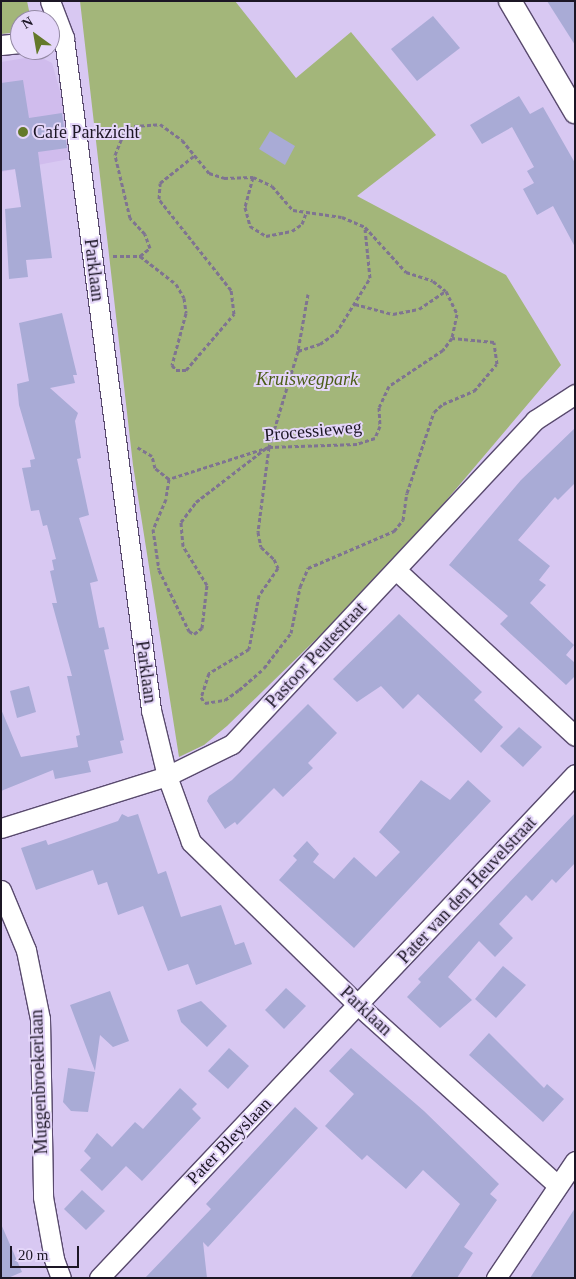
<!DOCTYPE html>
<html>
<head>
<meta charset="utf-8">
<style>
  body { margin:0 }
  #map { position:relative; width:576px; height:1279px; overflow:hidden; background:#d8c8f2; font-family:"Times New Roman",serif }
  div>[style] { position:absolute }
  .built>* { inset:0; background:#d0bced }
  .green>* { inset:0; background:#a3b67a }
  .building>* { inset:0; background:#a9abd6 }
  .path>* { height:3px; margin-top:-1.5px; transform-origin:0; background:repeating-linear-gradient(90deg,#7f7491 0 4px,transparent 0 6.5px) }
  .roads { filter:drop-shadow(1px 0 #594a6e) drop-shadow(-1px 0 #594a6e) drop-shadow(0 1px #594a6e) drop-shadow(0 -1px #594a6e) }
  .minor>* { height:19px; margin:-9.5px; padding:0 9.5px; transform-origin:9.5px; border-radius:9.5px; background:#fff }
  .tertiary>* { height:22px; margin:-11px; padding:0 11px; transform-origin:11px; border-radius:11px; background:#fff }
  .dots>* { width:14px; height:14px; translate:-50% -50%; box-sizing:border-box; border:2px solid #e4d6f9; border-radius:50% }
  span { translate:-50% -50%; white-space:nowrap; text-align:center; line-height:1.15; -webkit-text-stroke:4px #e4d6f9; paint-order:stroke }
  .poi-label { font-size:18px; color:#1c1625 }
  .left { translate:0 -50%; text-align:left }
  .street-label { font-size:18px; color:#1c1625 }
  .park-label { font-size:18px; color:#4b5d17; font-style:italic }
  .frame { position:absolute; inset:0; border:2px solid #1c1625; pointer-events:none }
  .north { position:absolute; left:10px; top:10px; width:50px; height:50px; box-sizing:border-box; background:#e4d6f9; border:1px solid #9489a4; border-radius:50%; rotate:328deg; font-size:14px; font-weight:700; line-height:20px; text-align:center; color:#1c1625 }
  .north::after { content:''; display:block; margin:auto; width:18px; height:22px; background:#64792a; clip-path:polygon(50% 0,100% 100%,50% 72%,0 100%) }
  .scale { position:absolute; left:10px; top:1246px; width:69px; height:22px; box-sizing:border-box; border:2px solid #1c1625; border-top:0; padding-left:6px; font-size:15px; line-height:18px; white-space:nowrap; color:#1c1625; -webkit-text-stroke:4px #e4d6f9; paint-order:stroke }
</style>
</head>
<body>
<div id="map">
  <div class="built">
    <i style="clip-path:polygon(38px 56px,52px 63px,65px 109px,69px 159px,1px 172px,1px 62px)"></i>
  </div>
  <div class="green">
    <i style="clip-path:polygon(1px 1px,27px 1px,31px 20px,20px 20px,20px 32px,1px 34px)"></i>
    <i style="clip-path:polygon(80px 1px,235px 1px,296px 78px,351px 32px,436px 135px,357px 196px,506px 275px,561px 365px,389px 568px,227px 726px,204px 745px,179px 757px,133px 465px)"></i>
  </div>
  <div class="building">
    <i style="clip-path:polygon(547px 1px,575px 1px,575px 45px)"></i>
    <i style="clip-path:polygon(433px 16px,460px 48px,417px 81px,391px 49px)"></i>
    <i style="clip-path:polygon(23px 80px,29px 118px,62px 113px,67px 148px,38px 152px,52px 258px,26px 260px,28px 277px,9px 279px,5px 209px,21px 207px,15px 169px,1px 171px,1px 83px)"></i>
    <i style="clip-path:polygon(519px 96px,530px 114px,543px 107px,575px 163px,575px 247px,553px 206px,537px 215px,523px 189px,534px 183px,527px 171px,534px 167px,512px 127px,482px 144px,470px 125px)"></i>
    <i style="clip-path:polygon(270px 131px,295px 146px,285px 165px,259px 149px)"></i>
    <i style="clip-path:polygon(62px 313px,77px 375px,73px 375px,75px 383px,50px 388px,78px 413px,75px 421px,81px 458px,77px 459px,89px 515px,79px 518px,98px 581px,90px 583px,99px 628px,104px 627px,109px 649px,104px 650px,124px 740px,120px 741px,123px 753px,88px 761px,91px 772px,55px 779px,53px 770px,1px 791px,1px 709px,21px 757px,78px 747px,76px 736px,80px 735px,67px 676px,72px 676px,52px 603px,57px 603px,50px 571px,54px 570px,52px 560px,56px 559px,47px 525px,43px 526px,39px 510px,31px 511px,22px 468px,31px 467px,30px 460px,35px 459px,19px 405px,17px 384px,29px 381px,19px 323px)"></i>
    <i style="clip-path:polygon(575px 428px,575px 483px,558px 500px,555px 497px,518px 540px,550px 566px,539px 580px,546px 585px,530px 603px,574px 645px,566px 655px,575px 663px,575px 676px,566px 685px,500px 624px,508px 616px,449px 565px,521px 480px)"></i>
    <i style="clip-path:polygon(399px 614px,482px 692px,474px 700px,503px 727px,481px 753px,418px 694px,403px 709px,381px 686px,357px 702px,333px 679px)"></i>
    <i style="clip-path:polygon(29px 686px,36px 712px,17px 718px,10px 691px)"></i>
    <i style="clip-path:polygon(308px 704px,337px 733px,308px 763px,313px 768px,283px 797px,274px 788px,237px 825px,235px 822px,225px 829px,207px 801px,209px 796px,232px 780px)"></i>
    <i style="clip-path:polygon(519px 727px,542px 747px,523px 767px,500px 746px)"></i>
    <i style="clip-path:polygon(421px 780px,450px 800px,468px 780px,491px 801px,354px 948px,279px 880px,297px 860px,293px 856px,307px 841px,319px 854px,313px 862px,334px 879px,354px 857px,376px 877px,400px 852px,379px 832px)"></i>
    <i style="clip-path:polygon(575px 813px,575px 863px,556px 883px,552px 879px,532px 901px,526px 895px,499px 924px,513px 938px,495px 957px,479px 941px,448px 977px,472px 1000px,440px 1028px,407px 997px,421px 982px,418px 979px)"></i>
    <i style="clip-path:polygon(122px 814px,128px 817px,138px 814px,158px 874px,166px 871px,181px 917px,221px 905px,235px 945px,244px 942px,252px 964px,196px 985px,188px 964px,168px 971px,143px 906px,118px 915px,107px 882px,98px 885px,93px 870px,36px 890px,21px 848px,46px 840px,48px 845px,63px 840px,118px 821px)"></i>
    <i style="clip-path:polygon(503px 966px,526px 985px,496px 1018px,475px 999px)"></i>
    <i style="clip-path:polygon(286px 988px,306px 1006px,284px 1029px,265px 1010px)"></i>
    <i style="clip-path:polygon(110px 991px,129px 1041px,113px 1047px,100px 1035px,95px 1071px,70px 1005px)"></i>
    <i style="clip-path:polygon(201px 1001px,227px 1026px,207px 1047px,181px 1022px,177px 1010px)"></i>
    <i style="clip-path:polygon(489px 1033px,544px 1088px,547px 1084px,564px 1099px,543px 1122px,469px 1055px)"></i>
    <i style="clip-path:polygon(229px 1048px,249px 1066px,228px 1089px,208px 1071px)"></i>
    <i style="clip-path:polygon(351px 1048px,424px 1111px,499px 1184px,490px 1194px,497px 1200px,464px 1247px,473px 1253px,457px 1278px,410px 1278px,460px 1204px,423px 1170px,406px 1189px,367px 1155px,362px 1160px,325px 1126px,354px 1094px,329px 1071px)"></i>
    <i style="clip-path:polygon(68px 1068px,95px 1072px,88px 1112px,71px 1111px,63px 1102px)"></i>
    <i style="clip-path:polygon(180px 1088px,197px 1104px,192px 1109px,201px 1118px,142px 1181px,126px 1166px,102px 1191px,80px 1170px,91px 1158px,84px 1151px,97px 1133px,112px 1147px,135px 1122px,143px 1129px)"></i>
    <i style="clip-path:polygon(295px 1107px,318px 1128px,208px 1247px,203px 1242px,207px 1278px,145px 1278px,211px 1209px,206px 1204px)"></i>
    <i style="clip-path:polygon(82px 1190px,105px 1211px,86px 1230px,64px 1209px)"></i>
    <i style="clip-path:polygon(575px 1208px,575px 1278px,530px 1278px,556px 1238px)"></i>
    <i style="clip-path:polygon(1px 1224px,22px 1272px,8px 1278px,1px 1278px)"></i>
  </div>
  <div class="path">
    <i style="left:253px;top:177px;width:31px;rotate:105deg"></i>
    <i style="left:245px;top:207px;width:20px;rotate:75deg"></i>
    <i style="left:250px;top:226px;width:19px;rotate:32deg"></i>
    <i style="left:266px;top:236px;width:26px;rotate:-11deg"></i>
    <i style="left:292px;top:231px;width:12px;rotate:-35deg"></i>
    <i style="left:302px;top:224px;width:12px;rotate:-70deg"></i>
    <i style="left:113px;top:256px;width:27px"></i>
    <i style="left:140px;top:256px;width:13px;rotate:-39deg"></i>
    <i style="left:150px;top:248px;width:15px;rotate:-110deg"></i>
    <i style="left:145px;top:234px;width:22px;rotate:-133deg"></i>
    <i style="left:130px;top:218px;width:65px;rotate:-103.4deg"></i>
    <i style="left:115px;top:155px;width:24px;rotate:-68deg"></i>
    <i style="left:124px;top:133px;width:12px;rotate:-35deg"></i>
    <i style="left:134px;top:126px;width:26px;rotate:-4deg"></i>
    <i style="left:160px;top:124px;width:27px;rotate:36deg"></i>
    <i style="left:182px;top:140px;width:43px;rotate:50.7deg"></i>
    <i style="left:209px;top:173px;width:16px;rotate:18deg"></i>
    <i style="left:224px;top:178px;width:29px;rotate:-2deg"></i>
    <i style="left:253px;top:177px;width:21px;rotate:25deg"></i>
    <i style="left:272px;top:186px;width:32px;rotate:49deg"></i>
    <i style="left:293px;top:210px;width:49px;rotate:8.1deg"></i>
    <i style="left:342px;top:217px;width:25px;rotate:23deg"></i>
    <i style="left:365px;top:227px;width:61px;rotate:47.7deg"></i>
    <i style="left:406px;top:272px;width:28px;rotate:18deg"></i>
    <i style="left:433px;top:281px;width:16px;rotate:38deg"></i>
    <i style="left:446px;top:291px;width:25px;rotate:64deg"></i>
    <i style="left:457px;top:314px;width:25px;rotate:102deg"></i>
    <i style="left:452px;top:338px;width:15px;rotate:127deg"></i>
    <i style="left:443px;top:350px;width:65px;rotate:146.3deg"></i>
    <i style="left:389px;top:386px;width:23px;rotate:115deg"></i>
    <i style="left:379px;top:407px;width:19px;rotate:87deg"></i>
    <i style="left:380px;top:426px;width:13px;rotate:113deg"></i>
    <i style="left:375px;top:438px;width:19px;rotate:162deg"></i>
    <i style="left:357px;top:444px;width:88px;rotate:178deg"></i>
    <i style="left:269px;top:447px;width:105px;rotate:162.3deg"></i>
    <i style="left:169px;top:479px;width:18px;rotate:-142deg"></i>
    <i style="left:155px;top:468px;width:12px;rotate:-104deg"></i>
    <i style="left:152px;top:456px;width:17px;rotate:-149deg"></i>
    <i style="left:140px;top:256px;width:46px;rotate:37.9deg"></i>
    <i style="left:176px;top:284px;width:16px;rotate:60deg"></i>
    <i style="left:184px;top:298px;width:15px;rotate:82deg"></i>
    <i style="left:186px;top:313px;width:54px;rotate:105.1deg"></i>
    <i style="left:172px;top:365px;width:6px;rotate:51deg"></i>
    <i style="left:176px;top:370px;width:10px"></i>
    <i style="left:186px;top:370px;width:74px;rotate:-49.4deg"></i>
    <i style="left:234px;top:314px;width:24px;rotate:-97deg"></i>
    <i style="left:231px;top:290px;width:116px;rotate:-128.4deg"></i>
    <i style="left:159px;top:199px;width:16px;rotate:-86deg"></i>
    <i style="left:160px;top:183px;width:45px;rotate:-38.7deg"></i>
    <i style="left:308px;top:294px;width:58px;rotate:100deg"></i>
    <i style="left:298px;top:351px;width:100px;rotate:106.8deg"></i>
    <i style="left:269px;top:447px;width:86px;rotate:97.4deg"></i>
    <i style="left:258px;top:532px;width:15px;rotate:79deg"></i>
    <i style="left:261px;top:547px;width:18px;rotate:43deg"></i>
    <i style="left:274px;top:559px;width:10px;rotate:66deg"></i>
    <i style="left:278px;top:568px;width:33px;rotate:125deg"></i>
    <i style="left:259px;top:595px;width:55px;rotate:100.5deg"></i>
    <i style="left:249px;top:649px;width:47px;rotate:149deg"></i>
    <i style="left:209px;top:673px;width:25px;rotate:108deg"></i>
    <i style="left:201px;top:697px;width:7px;rotate:56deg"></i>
    <i style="left:205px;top:703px;width:20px;rotate:-9deg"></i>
    <i style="left:225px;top:700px;width:17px;rotate:-36deg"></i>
    <i style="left:239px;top:690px;width:33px;rotate:-41deg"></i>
    <i style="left:264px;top:668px;width:44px;rotate:-52.4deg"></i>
    <i style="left:291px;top:633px;width:47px;rotate:-78.9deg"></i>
    <i style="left:300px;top:587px;width:21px;rotate:-67deg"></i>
    <i style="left:308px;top:568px;width:94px;rotate:-23.3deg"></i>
    <i style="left:394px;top:531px;width:14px;rotate:-51deg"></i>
    <i style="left:403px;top:520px;width:27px;rotate:-82deg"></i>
    <i style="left:407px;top:493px;width:85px;rotate:-71.6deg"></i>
    <i style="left:434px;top:412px;width:12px;rotate:-42deg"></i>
    <i style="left:443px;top:404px;width:34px;rotate:-23deg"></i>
    <i style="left:474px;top:391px;width:35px;rotate:-50deg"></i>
    <i style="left:497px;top:364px;width:22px;rotate:-98deg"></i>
    <i style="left:494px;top:342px;width:42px;rotate:-174.6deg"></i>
    <i style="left:355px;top:304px;width:39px;rotate:15deg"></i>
    <i style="left:393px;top:314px;width:26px;rotate:-11deg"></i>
    <i style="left:419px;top:309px;width:32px;rotate:-34deg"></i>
    <i style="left:298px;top:351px;width:23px;rotate:-18deg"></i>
    <i style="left:320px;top:344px;width:19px;rotate:-35deg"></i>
    <i style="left:336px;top:333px;width:65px;rotate:-58.3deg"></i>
    <i style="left:370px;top:278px;width:49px;rotate:-95.8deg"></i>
    <i style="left:169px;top:479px;width:20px;rotate:99deg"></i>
    <i style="left:166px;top:499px;width:33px;rotate:113deg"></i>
    <i style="left:153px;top:529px;width:41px;rotate:81.7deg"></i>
    <i style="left:159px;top:570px;width:68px;rotate:63.8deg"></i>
    <i style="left:189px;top:631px;width:6px;rotate:31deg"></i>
    <i style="left:194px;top:634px;width:10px;rotate:-37deg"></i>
    <i style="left:202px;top:628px;width:43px;rotate:-83.4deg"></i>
    <i style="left:207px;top:585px;width:46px;rotate:-121.6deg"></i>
    <i style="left:183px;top:546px;width:24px;rotate:-95deg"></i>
    <i style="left:181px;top:522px;width:25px;rotate:-53deg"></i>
    <i style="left:196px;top:502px;width:88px;rotate:-37.6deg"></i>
  </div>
  <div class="roads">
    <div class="minor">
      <i style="left:50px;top:1px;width:40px;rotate:69deg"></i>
      <i style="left:64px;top:38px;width:678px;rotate:82.62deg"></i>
      <i style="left:151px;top:710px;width:68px;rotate:76.4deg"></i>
      <i style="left:167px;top:776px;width:70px;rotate:70deg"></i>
      <i style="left:191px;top:842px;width:233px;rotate:44.3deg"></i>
      <i style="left:358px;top:1005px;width:268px;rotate:42.1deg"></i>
      <i style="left:1px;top:45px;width:19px;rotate:-6deg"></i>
      <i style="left:396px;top:570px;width:244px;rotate:42.8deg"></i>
      <i style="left:1px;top:828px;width:174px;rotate:-17.4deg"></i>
      <i style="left:167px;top:776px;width:72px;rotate:-26.2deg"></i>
      <i style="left:232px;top:744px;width:444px;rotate:-46.9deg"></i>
      <i style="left:535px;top:420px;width:48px;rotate:-33deg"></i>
      <i style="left:1px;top:890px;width:65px;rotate:67.4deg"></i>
      <i style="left:26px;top:950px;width:70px;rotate:78.5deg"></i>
      <i style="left:40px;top:1019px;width:178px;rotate:89deg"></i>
      <i style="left:43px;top:1197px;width:63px;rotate:79.9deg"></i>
      <i style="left:54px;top:1259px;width:20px;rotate:70deg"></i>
      <i style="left:99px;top:1278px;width:693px;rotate:-46.64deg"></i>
      <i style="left:496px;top:1278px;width:141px;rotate:-56deg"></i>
    </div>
    <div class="tertiary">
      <i style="left:510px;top:1px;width:129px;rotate:59.6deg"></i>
    </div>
  </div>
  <div class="dots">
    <i style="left:23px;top:132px;background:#64792a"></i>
  </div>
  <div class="poi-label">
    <span class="left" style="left:33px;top:132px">Cafe Parkzicht</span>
  </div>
  <div class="street-label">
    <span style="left:94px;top:270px;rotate:83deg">Parklaan</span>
    <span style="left:313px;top:431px;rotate:-5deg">Processieweg</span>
    <span style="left:316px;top:655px;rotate:-47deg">Pastoor Peutestraat</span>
    <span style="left:146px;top:672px;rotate:82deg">Parklaan</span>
    <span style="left:467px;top:890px;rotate:-47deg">Pater van den Heuvelstraat</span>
    <span style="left:366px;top:1011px;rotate:43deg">Parklaan</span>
    <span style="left:39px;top:1082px;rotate:-92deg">Muggenbroekerlaan</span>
    <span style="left:229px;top:1141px;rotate:-46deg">Pater Bleyslaan</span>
  </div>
  <div class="park-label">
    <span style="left:307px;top:379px">Kruiswegpark</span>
  </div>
  <div class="frame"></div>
  <div class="north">N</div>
  <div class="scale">20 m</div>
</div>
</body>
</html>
